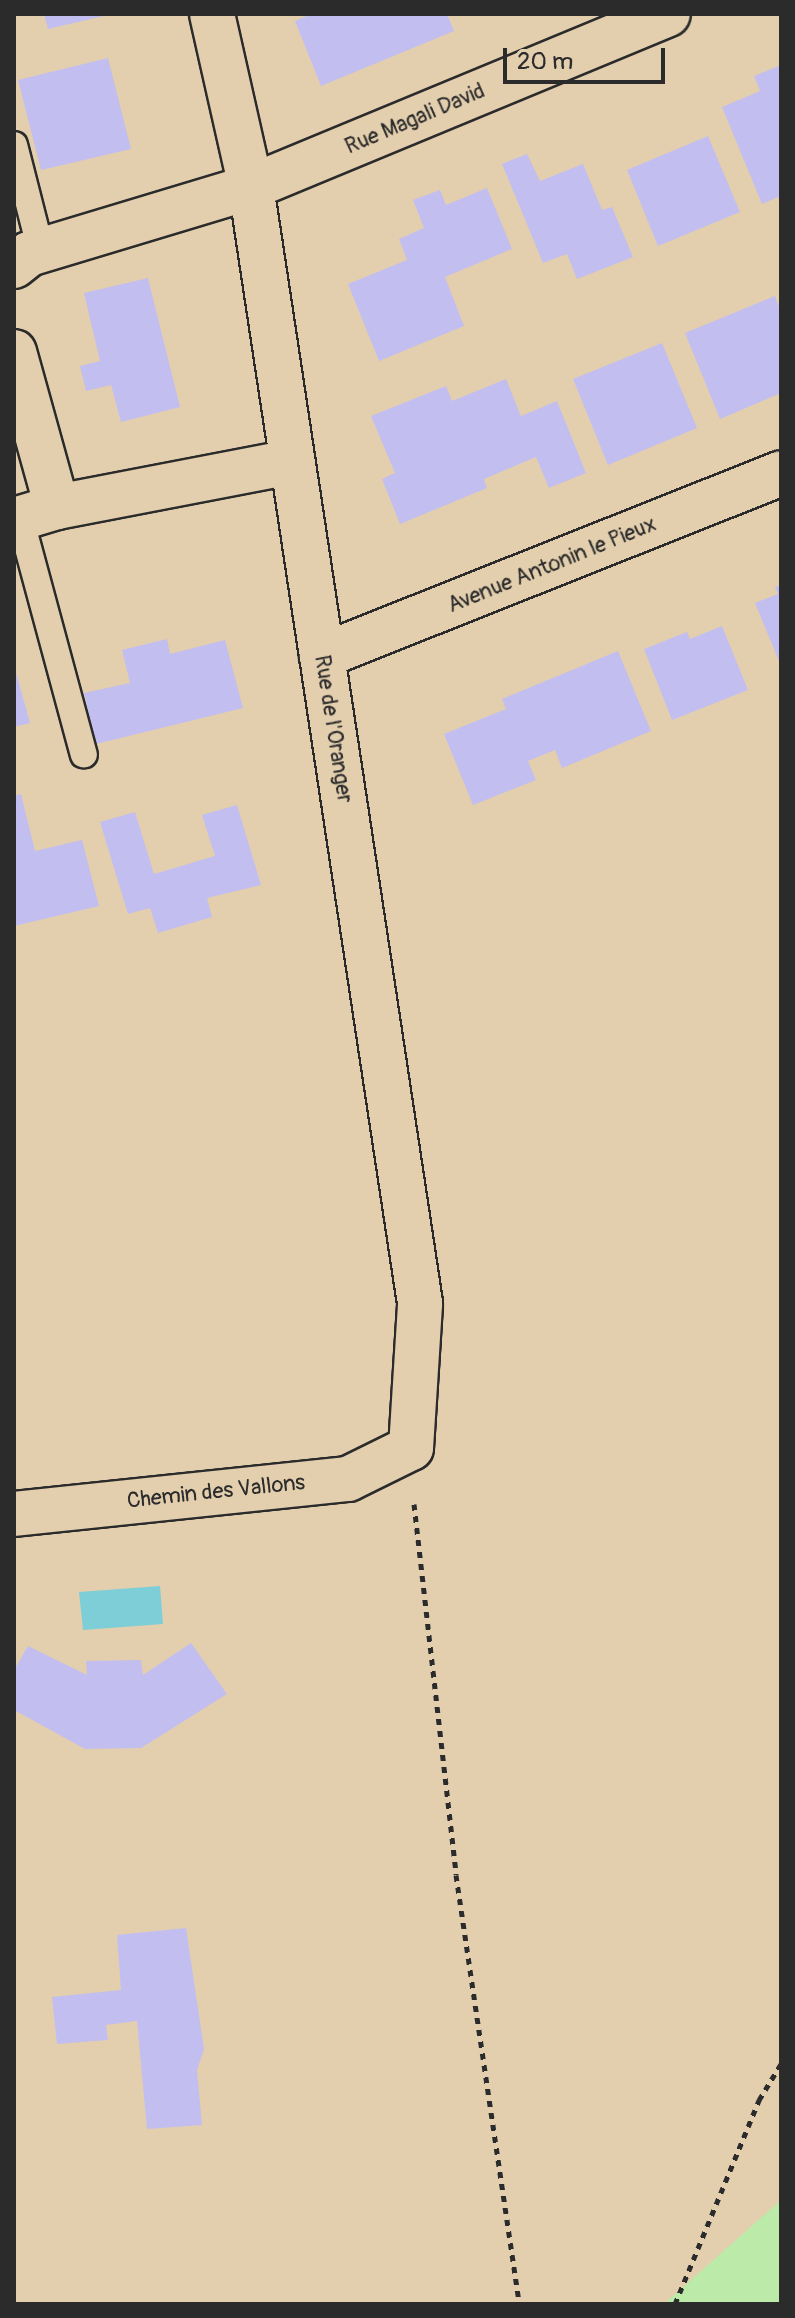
<!DOCTYPE html>
<html>
<head>
<meta charset="utf-8">
<style>
  body { margin:0 }
  #map { position:relative; width:795px; height:2318px; overflow:hidden; background:#e3cfae; font-family:Pangolin,sans-serif }
  div>[style] { position:absolute }
  .green>* { inset:0; background:#bbeaa9 }
  .water>* { inset:0; background:#7eced8 }
  .building>* { inset:0; background:#c2bef0 }
  .path>* { height:5px; margin-top:-2.5px; transform-origin:0; background:repeating-linear-gradient(90deg,#2b2b2b 0 6px,transparent 0 12px) }
  .roads { filter:drop-shadow(2px 0 #2b2b2b) drop-shadow(-2px 0 #2b2b2b) drop-shadow(0 2px #2b2b2b) drop-shadow(0 -2px #2b2b2b) }
  .service>* { height:26px; margin:-13px; padding:0 13px; transform-origin:13px; border-radius:13px; background:#e3cfae }
  .minor>* { height:44px; margin:-22px; padding:0 22px; transform-origin:22px; border-radius:22px; background:#e3cfae }
  span { translate:-50% -50%; white-space:nowrap; text-align:center; line-height:1.15; -webkit-text-stroke:7px #e3cfae; paint-order:stroke }
  .street-label { font-size:22px; color:#2b2b2b }
  .frame { position:absolute; inset:0; border:16px solid #2b2b2b; pointer-events:none }
  .scale { position:absolute; left:503px; top:48px; width:162px; height:36px; box-sizing:border-box; border:4px solid #2b2b2b; border-top:0; padding-left:10px; font-size:24px; line-height:28px; white-space:nowrap; color:#2b2b2b; -webkit-text-stroke:6px #e3cfae; paint-order:stroke }
</style>
</head>
<body>
<div id="map">
  <div class="green">
    <i style="clip-path:polygon(781px 2200px,781px 2304px,664px 2304px)"></i>
  </div>
  <div class="water">
    <i style="clip-path:polygon(160px 1586px,163px 1624px,83px 1630px,79px 1592px)"></i>
  </div>
  <div class="building">
    <i style="clip-path:polygon(44px 14px,108px 14px,108px 15px,48px 29px)"></i>
    <i style="clip-path:polygon(311px 14px,447px 14px,454px 31px,321px 86px,295px 21px)"></i>
    <i style="clip-path:polygon(108px 58px,131px 149px,41px 170px,18px 80px)"></i>
    <i style="clip-path:polygon(781px 65px,781px 196px,762px 204px,722px 107px,760px 91px,754px 76px)"></i>
    <i style="clip-path:polygon(708px 136px,740px 212px,658px 246px,627px 170px)"></i>
    <i style="clip-path:polygon(527px 154px,540px 181px,583px 164px,602px 210px,612px 207px,633px 257px,577px 279px,567px 254px,543px 263px,502px 164px)"></i>
    <i style="clip-path:polygon(487px 188px,512px 249px,445px 277px,464px 326px,379px 361px,348px 284px,407px 260px,399px 239px,424px 228px,413px 200px,440px 190px,446px 205px)"></i>
    <i style="clip-path:polygon(148px 278px,180px 407px,121px 422px,111px 385px,86px 391px,80px 366px,100px 361px,84px 293px)"></i>
    <i style="clip-path:polygon(775px 296px,781px 312px,781px 393px,720px 419px,685px 333px)"></i>
    <i style="clip-path:polygon(662px 343px,697px 428px,608px 465px,573px 379px)"></i>
    <i style="clip-path:polygon(506px 379px,521px 416px,557px 401px,586px 473px,549px 488px,536px 457px,484px 479px,487px 488px,400px 524px,382px 479px,395px 473px,371px 416px,446px 386px,452px 401px)"></i>
    <i style="clip-path:polygon(781px 585px,781px 666px,755px 603px,778px 594px,775px 587px)"></i>
    <i style="clip-path:polygon(722px 626px,748px 690px,672px 720px,644px 649px,687px 632px,690px 639px)"></i>
    <i style="clip-path:polygon(167px 639px,170px 654px,225px 640px,243px 708px,96px 744px,84px 693px,130px 683px,122px 650px)"></i>
    <i style="clip-path:polygon(618px 651px,651px 731px,562px 768px,555px 750px,528px 761px,536px 780px,473px 805px,444px 734px,506px 709px,502px 699px)"></i>
    <i style="clip-path:polygon(14px 665px,30px 723px,14px 727px)"></i>
    <i style="clip-path:polygon(21px 794px,35px 851px,82px 840px,99px 906px,14px 926px,14px 796px)"></i>
    <i style="clip-path:polygon(237px 805px,261px 885px,207px 898px,212px 917px,158px 933px,150px 908px,128px 914px,100px 822px,135px 812px,154px 874px,215px 856px,202px 815px)"></i>
    <i style="clip-path:polygon(191px 1643px,227px 1694px,141px 1748px,85px 1749px,14px 1710px,14px 1670px,28px 1646px,87px 1675px,86px 1661px,141px 1660px,143px 1675px)"></i>
    <i style="clip-path:polygon(186px 1928px,204px 2049px,197px 2070px,202px 2125px,147px 2129px,137px 2021px,106px 2025px,108px 2040px,57px 2044px,52px 1997px,121px 1990px,117px 1935px)"></i>
  </div>
  <div class="path">
    <i style="left:414px;top:1504px;width:373px;rotate:83.5deg"></i>
    <i style="left:456px;top:1875px;width:434px;rotate:81.6deg"></i>
    <i style="left:675px;top:2304px;width:221px;rotate:-67.6deg"></i>
    <i style="left:759px;top:2100px;width:42px;rotate:-58.6deg"></i>
  </div>
  <div class="roads">
    <div class="service">
      <i style="left:14px;top:145px;width:109px;rotate:75.7deg"></i>
      <i style="left:20px;top:518px;width:245px;rotate:74.9deg"></i>
    </div>
    <div class="minor">
      <i style="left:14px;top:266px;width:19px;rotate:-39deg"></i>
      <i style="left:29px;top:254px;width:232px;rotate:-16.8deg"></i>
      <i style="left:251px;top:187px;width:451px;rotate:-22.5deg"></i>
      <i style="left:14px;top:352px;width:161px;rotate:74.5deg"></i>
      <i style="left:14px;top:520px;width:45px;rotate:-16.8deg"></i>
      <i style="left:57px;top:507px;width:238px;rotate:-10.9deg"></i>
      <i style="left:322px;top:656px;width:494px;rotate:-21.7deg"></i>
      <i style="left:14px;top:1514px;width:336px;rotate:-6deg"></i>
      <i style="left:348px;top:1479px;width:70px;rotate:-26.2deg"></i>
      <i style="left:411px;top:1448px;width:145px;rotate:-86.4deg"></i>
      <i style="left:420px;top:1303px;width:1129px;rotate:-98.61deg"></i>
      <i style="left:251px;top:187px;width:177px;rotate:-102.7deg"></i>
    </div>
  </div>
  <div class="street-label">
    <span style="left:415px;top:119px;rotate:-23deg">Rue Magali David</span>
    <span style="left:552px;top:565px;rotate:-22deg">Avenue Antonin le Pieux</span>
    <span style="left:333px;top:729px;rotate:81deg">Rue de l'Oranger</span>
    <span style="left:216px;top:1492px;rotate:-6deg">Chemin des Vallons</span>
  </div>
  <div class="frame"></div>
  <div class="scale">20 m</div>
</div>
</body>
</html>
